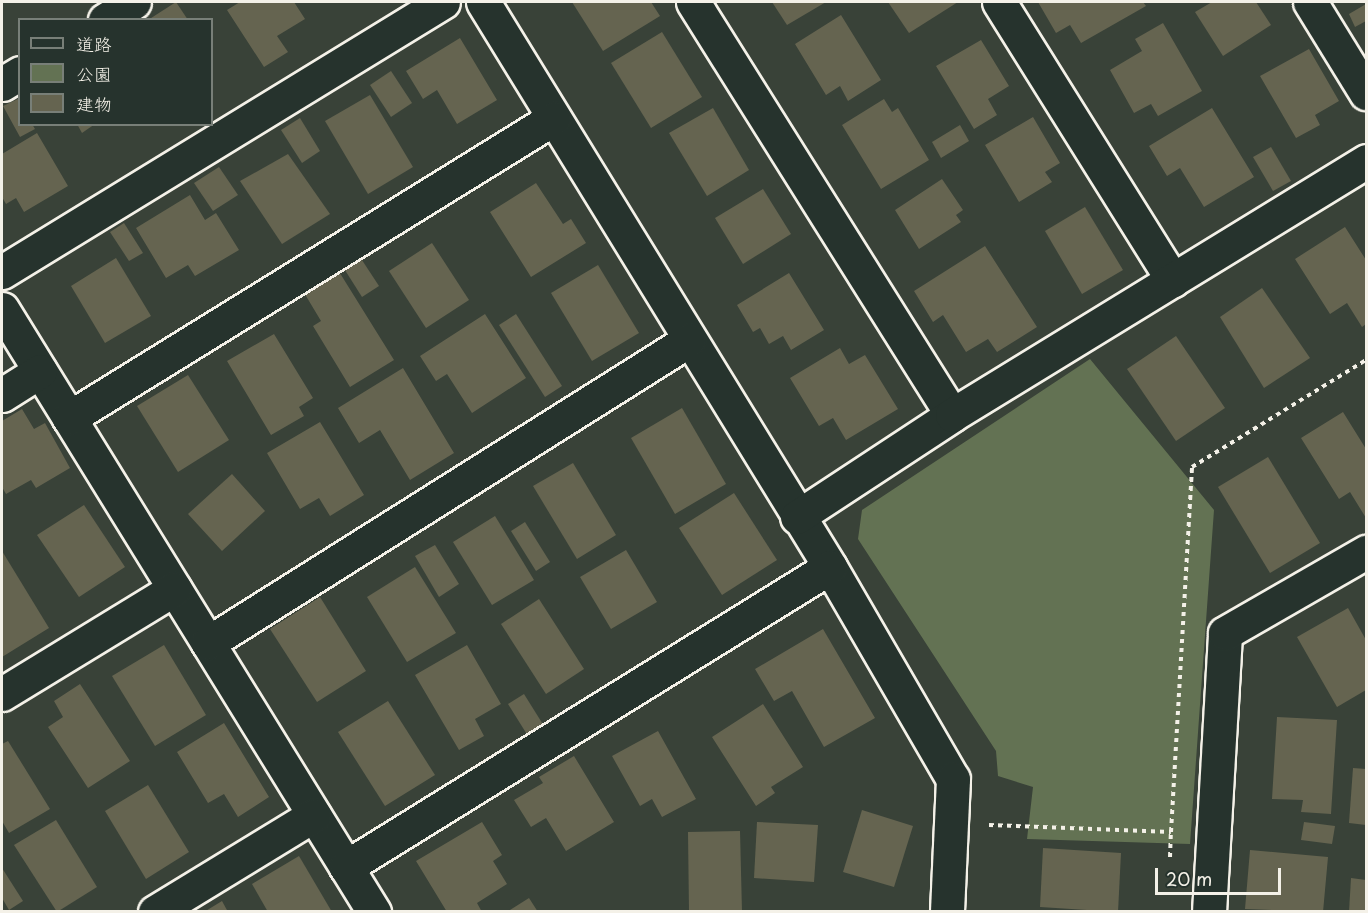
<!DOCTYPE html>
<html>
<head>
<meta charset="utf-8">
<style>
  body { margin:0 }
  #map { position:relative; width:1368px; height:913px; overflow:hidden; background:#394238; font-family:"Playpen Sans","Klee One",sans-serif }
  div>[style] { position:absolute }
  .green>* { inset:0; background:#637253 }
  .building>* { inset:0; background:#656450 }
  .path>* { height:4px; margin-top:-2px; transform-origin:0; background:repeating-linear-gradient(90deg,#f4f1e8 0 4.5px,transparent 0 9px) }
  .roads { filter:drop-shadow(2px 0 #f4f1e8) drop-shadow(-2px 0 #f4f1e8) drop-shadow(0 2px #f4f1e8) drop-shadow(0 -2px #f4f1e8) }
  .street>* { height:33px; margin:-16.5px; padding:0 16.5px; transform-origin:16.5px; border-radius:16.5px; background:#26332d }
  span { translate:-50% -50%; white-space:nowrap; text-align:center; line-height:1.15; -webkit-text-stroke:5px #26332d; paint-order:stroke }
  .frame { position:absolute; inset:0; border:3px solid #f4f1e8; pointer-events:none }
  .legend { position:absolute; left:18px; top:18px; width:195px; height:108px; box-sizing:border-box; background:#26332d; border:2px solid #787f78; margin:0; padding:8px 10px; list-style:none; font-size:18px; color:#f4f1e8 }
  .legend li { display:flex; align-items:center; gap:12px; height:30px }
  .legend b { width:30px; border:2px solid #787f78 }
  .scale { position:absolute; left:1155px; top:868px; width:126px; height:27px; box-sizing:border-box; border:3px solid #f4f1e8; border-top:0; padding-left:8px; font-size:18px; line-height:21px; white-space:nowrap; color:#f4f1e8; -webkit-text-stroke:4px #26332d; paint-order:stroke }
</style>
</head>
<body>
<div id="map">
  <div class="green">
    <i style="clip-path:polygon(1090px 359px,1214px 510px,1190px 844px,1027px 839px,1033px 787px,998px 776px,996px 751px,858px 539px,862px 510px)"></i>
  </div>
  <div class="building">
    <i style="clip-path:polygon(176px 2px,188px 20px,148px 20px)"></i>
    <i style="clip-path:polygon(240px 2px,294px 2px,305px 19px,277px 36px,288px 52px,264px 67px,227px 10px)"></i>
    <i style="clip-path:polygon(572px 2px,651px 2px,660px 16px,603px 51px)"></i>
    <i style="clip-path:polygon(772px 2px,826px 2px,787px 25px)"></i>
    <i style="clip-path:polygon(888px 2px,958px 2px,909px 33px)"></i>
    <i style="clip-path:polygon(1038px 2px,1143px 2px,1146px 6px,1081px 43px,1070px 25px,1056px 33px)"></i>
    <i style="clip-path:polygon(1212px 2px,1256px 2px,1271px 25px,1223px 56px,1195px 12px)"></i>
    <i style="clip-path:polygon(1366px 4px,1366px 21px,1355px 27px,1349px 14px)"></i>
    <i style="clip-path:polygon(841px 15px,881px 80px,848px 101px,840px 86px,826px 95px,795px 44px)"></i>
    <i style="clip-path:polygon(1163px 23px,1202px 91px,1158px 116px,1151px 104px,1134px 113px,1110px 70px,1142px 51px,1135px 39px)"></i>
    <i style="clip-path:polygon(662px 32px,702px 97px,651px 128px,611px 63px)"></i>
    <i style="clip-path:polygon(460px 38px,497px 100px,457px 124px,437px 90px,423px 99px,406px 71px)"></i>
    <i style="clip-path:polygon(981px 40px,1009px 86px,988px 99px,997px 115px,974px 129px,936px 66px)"></i>
    <i style="clip-path:polygon(1309px 49px,1339px 101px,1315px 115px,1320px 125px,1296px 138px,1260px 76px)"></i>
    <i style="clip-path:polygon(391px 71px,412px 103px,391px 117px,370px 85px)"></i>
    <i style="clip-path:polygon(370px 95px,413px 167px,368px 194px,325px 121px)"></i>
    <i style="clip-path:polygon(18px 99px,20px 124px,32px 124px,35px 129px,20px 137px,3px 106px)"></i>
    <i style="clip-path:polygon(884px 99px,892px 112px,898px 108px,929px 160px,881px 189px,842px 125px)"></i>
    <i style="clip-path:polygon(713px 108px,749px 170px,707px 196px,669px 133px)"></i>
    <i style="clip-path:polygon(1212px 108px,1254px 177px,1204px 207px,1180px 168px,1167px 176px,1149px 146px)"></i>
    <i style="clip-path:polygon(1033px 117px,1060px 163px,1045px 172px,1052px 182px,1019px 202px,985px 145px)"></i>
    <i style="clip-path:polygon(300px 118px,320px 151px,302px 163px,281px 130px)"></i>
    <i style="clip-path:polygon(77px 124px,95px 124px,82px 133px)"></i>
    <i style="clip-path:polygon(960px 125px,969px 141px,941px 158px,932px 142px)"></i>
    <i style="clip-path:polygon(37px 133px,68px 186px,24px 212px,16px 198px,6px 204px,2px 197px,2px 154px)"></i>
    <i style="clip-path:polygon(1271px 147px,1291px 181px,1273px 191px,1253px 157px)"></i>
    <i style="clip-path:polygon(288px 154px,330px 214px,282px 244px,240px 181px)"></i>
    <i style="clip-path:polygon(219px 167px,238px 195px,213px 211px,194px 183px)"></i>
    <i style="clip-path:polygon(942px 179px,963px 210px,956px 215px,961px 222px,919px 249px,895px 210px)"></i>
    <i style="clip-path:polygon(536px 183px,563px 224px,571px 219px,586px 243px,531px 277px,490px 212px)"></i>
    <i style="clip-path:polygon(763px 189px,791px 234px,743px 264px,715px 218px)"></i>
    <i style="clip-path:polygon(190px 195px,205px 220px,216px 213px,239px 250px,195px 276px,188px 265px,166px 278px,136px 228px)"></i>
    <i style="clip-path:polygon(1085px 207px,1123px 270px,1082px 294px,1045px 231px)"></i>
    <i style="clip-path:polygon(124px 223px,143px 253px,129px 261px,110px 232px)"></i>
    <i style="clip-path:polygon(1345px 227px,1366px 260px,1366px 324px,1362px 327px,1347px 303px,1330px 314px,1295px 259px)"></i>
    <i style="clip-path:polygon(432px 243px,469px 300px,426px 328px,389px 271px)"></i>
    <i style="clip-path:polygon(985px 246px,1037px 327px,997px 352px,988px 339px,966px 352px,943px 315px,933px 322px,914px 291px)"></i>
    <i style="clip-path:polygon(360px 257px,379px 286px,362px 297px,343px 267px)"></i>
    <i style="clip-path:polygon(116px 258px,151px 316px,105px 343px,71px 286px)"></i>
    <i style="clip-path:polygon(598px 265px,639px 333px,592px 361px,551px 293px)"></i>
    <i style="clip-path:polygon(338px 270px,394px 360px,350px 387px,313px 326px,321px 321px,303px 291px)"></i>
    <i style="clip-path:polygon(789px 273px,824px 330px,791px 350px,783px 336px,769px 344px,760px 328px,753px 332px,737px 305px)"></i>
    <i style="clip-path:polygon(1262px 288px,1310px 358px,1264px 388px,1220px 317px)"></i>
    <i style="clip-path:polygon(485px 314px,526px 378px,472px 413px,447px 374px,436px 381px,420px 356px)"></i>
    <i style="clip-path:polygon(516px 314px,562px 386px,545px 397px,499px 325px)"></i>
    <i style="clip-path:polygon(274px 334px,313px 398px,299px 407px,304px 416px,271px 435px,227px 361px)"></i>
    <i style="clip-path:polygon(1176px 336px,1225px 408px,1176px 441px,1127px 369px)"></i>
    <i style="clip-path:polygon(840px 348px,849px 364px,865px 355px,898px 409px,846px 440px,833px 418px,819px 426px,790px 378px)"></i>
    <i style="clip-path:polygon(403px 368px,454px 453px,410px 480px,380px 430px,359px 443px,338px 408px)"></i>
    <i style="clip-path:polygon(188px 375px,229px 440px,178px 472px,137px 406px)"></i>
    <i style="clip-path:polygon(682px 408px,726px 484px,675px 514px,631px 438px)"></i>
    <i style="clip-path:polygon(22px 409px,34px 429px,45px 423px,70px 468px,36px 488px,31px 480px,6px 494px,2px 487px,2px 421px)"></i>
    <i style="clip-path:polygon(1343px 412px,1366px 449px,1366px 518px,1350px 492px,1339px 499px,1301px 438px)"></i>
    <i style="clip-path:polygon(320px 422px,364px 495px,330px 516px,319px 498px,300px 509px,267px 453px)"></i>
    <i style="clip-path:polygon(1268px 457px,1320px 543px,1270px 573px,1218px 487px)"></i>
    <i style="clip-path:polygon(573px 463px,616px 535px,577px 559px,533px 486px)"></i>
    <i style="clip-path:polygon(232px 474px,265px 511px,222px 551px,188px 514px)"></i>
    <i style="clip-path:polygon(734px 493px,777px 560px,722px 595px,679px 528px)"></i>
    <i style="clip-path:polygon(84px 505px,125px 567px,79px 597px,37px 535px)"></i>
    <i style="clip-path:polygon(495px 516px,534px 580px,492px 605px,453px 542px)"></i>
    <i style="clip-path:polygon(525px 522px,550px 562px,536px 571px,511px 531px)"></i>
    <i style="clip-path:polygon(435px 545px,459px 584px,439px 597px,415px 556px)"></i>
    <i style="clip-path:polygon(626px 550px,657px 602px,611px 629px,580px 577px)"></i>
    <i style="clip-path:polygon(2px 551px,49px 628px,2px 657px)"></i>
    <i style="clip-path:polygon(415px 567px,456px 633px,407px 662px,367px 597px)"></i>
    <i style="clip-path:polygon(320px 597px,366px 671px,317px 702px,270px 629px)"></i>
    <i style="clip-path:polygon(539px 599px,584px 669px,546px 694px,501px 624px)"></i>
    <i style="clip-path:polygon(1348px 608px,1366px 640px,1366px 690px,1337px 707px,1297px 637px)"></i>
    <i style="clip-path:polygon(823px 629px,875px 718px,824px 747px,792px 691px,774px 701px,755px 669px)"></i>
    <i style="clip-path:polygon(164px 645px,206px 715px,155px 746px,112px 676px)"></i>
    <i style="clip-path:polygon(467px 645px,501px 704px,475px 719px,484px 736px,459px 750px,415px 675px)"></i>
    <i style="clip-path:polygon(80px 684px,130px 761px,88px 788px,48px 727px,63px 717px,54px 701px)"></i>
    <i style="clip-path:polygon(524px 694px,544px 726px,528px 736px,508px 704px)"></i>
    <i style="clip-path:polygon(388px 701px,435px 775px,385px 806px,338px 732px)"></i>
    <i style="clip-path:polygon(763px 704px,803px 767px,771px 787px,775px 793px,756px 806px,712px 737px)"></i>
    <i style="clip-path:polygon(1277px 717px,1337px 720px,1331px 814px,1301px 812px,1303px 800px,1272px 799px)"></i>
    <i style="clip-path:polygon(224px 723px,269px 797px,238px 817px,224px 794px,208px 803px,177px 752px)"></i>
    <i style="clip-path:polygon(658px 731px,696px 799px,662px 817px,652px 799px,640px 806px,612px 756px)"></i>
    <i style="clip-path:polygon(8px 741px,50px 809px,9px 833px,2px 821px,2px 744px)"></i>
    <i style="clip-path:polygon(574px 756px,614px 822px,566px 851px,546px 818px,531px 827px,514px 800px,543px 783px,539px 777px)"></i>
    <i style="clip-path:polygon(1353px 768px,1366px 769px,1366px 825px,1349px 823px)"></i>
    <i style="clip-path:polygon(148px 785px,189px 852px,146px 879px,105px 811px)"></i>
    <i style="clip-path:polygon(862px 810px,913px 826px,894px 887px,843px 872px)"></i>
    <i style="clip-path:polygon(56px 820px,97px 887px,57px 912px,14px 845px)"></i>
    <i style="clip-path:polygon(482px 822px,502px 855px,493px 861px,507px 884px,477px 903px,482px 912px,447px 912px,416px 861px)"></i>
    <i style="clip-path:polygon(757px 822px,818px 825px,814px 882px,754px 878px)"></i>
    <i style="clip-path:polygon(1304px 822px,1335px 826px,1332px 844px,1301px 840px)"></i>
    <i style="clip-path:polygon(740px 831px,742px 912px,689px 912px,688px 832px)"></i>
    <i style="clip-path:polygon(1043px 848px,1121px 853px,1118px 912px,1040px 907px)"></i>
    <i style="clip-path:polygon(1250px 850px,1328px 857px,1323px 912px,1245px 909px)"></i>
    <i style="clip-path:polygon(299px 856px,332px 912px,268px 912px,252px 884px)"></i>
    <i style="clip-path:polygon(2px 868px,23px 901px,9px 910px,2px 898px)"></i>
    <i style="clip-path:polygon(1351px 878px,1366px 880px,1366px 912px,1349px 912px)"></i>
    <i style="clip-path:polygon(529px 898px,538px 912px,507px 912px)"></i>
    <i style="clip-path:polygon(222px 901px,228px 912px,204px 912px)"></i>
  </div>
  <div class="path">
    <i style="left:989px;top:825px;width:182px;rotate:2.2deg"></i>
    <i style="left:1171px;top:832px;width:366px;rotate:-86.7deg"></i>
    <i style="left:1192px;top:467px;width:204px;rotate:-31.6deg"></i>
    <i style="left:1170px;top:857px;width:25px;rotate:-88deg"></i>
  </div>
  <div class="roads">
    <div class="street">
      <i style="left:483px;top:2px;width:663px;rotate:58.44deg"></i>
      <i style="left:830px;top:567px;width:245px;rotate:59.9deg"></i>
      <i style="left:953px;top:779px;width:133px;rotate:92.6deg"></i>
      <i style="left:693px;top:2px;width:487px;rotate:57.9deg"></i>
      <i style="left:999px;top:2px;width:328px;rotate:58deg"></i>
      <i style="left:1310px;top:2px;width:107px;rotate:58.4deg"></i>
      <i style="left:105px;top:20px;width:34px;rotate:-32deg"></i>
      <i style="left:2px;top:84px;width:21px;rotate:-31deg"></i>
      <i style="left:2px;top:272px;width:517px;rotate:-31.48deg"></i>
      <i style="left:2px;top:309px;width:709px;rotate:58.33deg"></i>
      <i style="left:2px;top:395px;width:45px;rotate:-32.3deg"></i>
      <i style="left:69px;top:418px;width:570px;rotate:-31.74deg"></i>
      <i style="left:797px;top:517px;width:186px;rotate:-33.3deg"></i>
      <i style="left:952px;top:415px;width:486px;rotate:-31.5deg"></i>
      <i style="left:208px;top:643px;width:568px;rotate:-32.21deg"></i>
      <i style="left:2px;top:694px;width:202px;rotate:-31.4deg"></i>
      <i style="left:346px;top:867px;width:569px;rotate:-31.79deg"></i>
      <i style="left:155px;top:912px;width:186px;rotate:-31.4deg"></i>
      <i style="left:1209px;top:912px;width:279px;rotate:-86.7deg"></i>
      <i style="left:1225px;top:633px;width:163px;rotate:-29.9deg"></i>
    </div>
  </div>
  <div class="frame"></div>
  <ul class="legend">
  <li><b style="height:8px;background:#26332d"></b>道路</li>
  <li><b style="height:16px;background:#637253"></b>公園</li>
  <li><b style="height:16px;background:#656450"></b>建物</li>
  </ul>
  <div class="scale">20 m</div>
</div>
</body>
</html>
